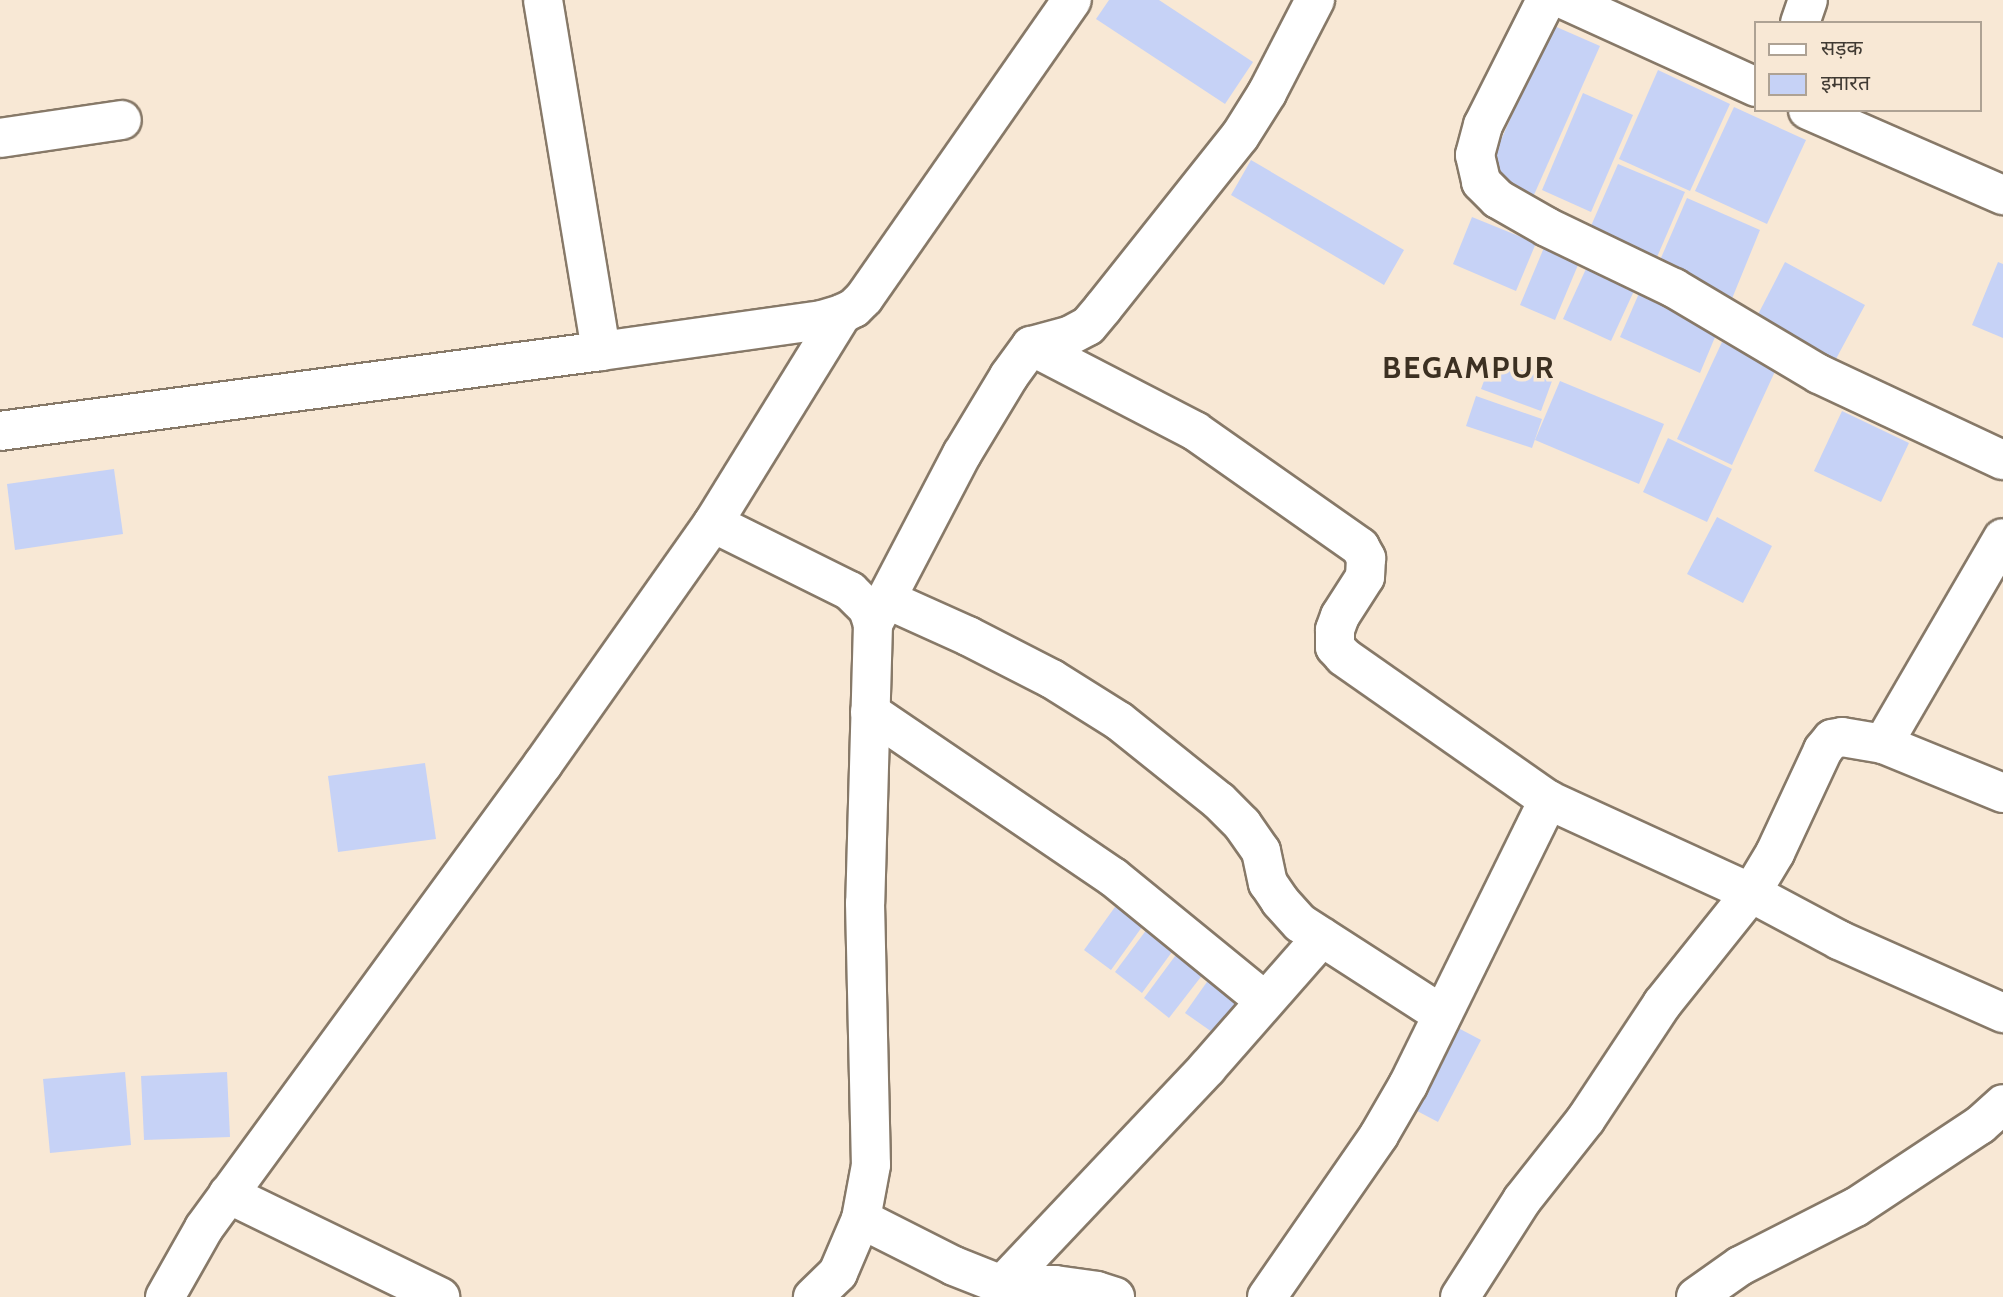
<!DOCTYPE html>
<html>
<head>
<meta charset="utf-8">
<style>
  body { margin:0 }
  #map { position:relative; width:2003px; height:1297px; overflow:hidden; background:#f8e8d5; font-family:Cabin,"Noto Sans Devanagari",sans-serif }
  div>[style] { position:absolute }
  .building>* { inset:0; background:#c6d2f6 }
  .roads { filter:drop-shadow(2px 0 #877968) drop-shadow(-2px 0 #877968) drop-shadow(0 2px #877968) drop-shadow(0 -2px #877968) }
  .minor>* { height:38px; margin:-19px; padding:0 19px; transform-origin:19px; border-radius:19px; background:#fff }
  .tertiary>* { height:38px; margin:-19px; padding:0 19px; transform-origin:19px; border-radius:19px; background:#fff }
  span { translate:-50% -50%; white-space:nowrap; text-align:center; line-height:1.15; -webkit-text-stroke:7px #f8e8d5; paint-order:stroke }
  .district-label { font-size:30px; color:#3c3022; font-weight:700; letter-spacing:2px }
  .legend { position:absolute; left:1754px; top:21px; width:228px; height:91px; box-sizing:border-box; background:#f8e8d5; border:2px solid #aea294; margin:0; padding:9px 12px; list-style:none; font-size:21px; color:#403a33 }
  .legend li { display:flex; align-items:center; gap:14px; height:35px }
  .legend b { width:35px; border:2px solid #aea294 }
</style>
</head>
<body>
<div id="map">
  <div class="building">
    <i style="clip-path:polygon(1109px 0,1159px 0,1253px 62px,1225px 104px,1096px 19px)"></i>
    <i style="clip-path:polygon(1552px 25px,1600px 46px,1533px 197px,1485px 176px)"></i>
    <i style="clip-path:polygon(1658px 70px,1730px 104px,1690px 191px,1619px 159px)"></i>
    <i style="clip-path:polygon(1583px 93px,1633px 115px,1591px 212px,1542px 190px)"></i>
    <i style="clip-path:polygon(1734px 107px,1806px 140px,1767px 224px,1695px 191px)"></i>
    <i style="clip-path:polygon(1251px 160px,1404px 250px,1384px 285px,1231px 195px)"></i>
    <i style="clip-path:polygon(1618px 164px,1685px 192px,1651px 271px,1584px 242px)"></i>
    <i style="clip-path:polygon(1687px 198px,1760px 230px,1729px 306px,1654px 274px)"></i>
    <i style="clip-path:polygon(1472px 217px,1536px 243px,1516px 291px,1453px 264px)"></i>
    <i style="clip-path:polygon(1548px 238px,1583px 253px,1555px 320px,1520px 305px)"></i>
    <i style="clip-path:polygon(1591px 258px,1639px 280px,1611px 341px,1563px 319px)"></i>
    <i style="clip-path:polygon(1785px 262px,1865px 305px,1830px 370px,1751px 328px)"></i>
    <i style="clip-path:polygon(1998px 262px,2003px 264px,2003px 338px,1972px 325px)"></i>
    <i style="clip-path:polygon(1644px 282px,1723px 318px,1700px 373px,1620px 337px)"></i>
    <i style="clip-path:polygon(1722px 342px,1777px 367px,1732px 465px,1677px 439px)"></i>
    <i style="clip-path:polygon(1492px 359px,1552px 381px,1541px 411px,1481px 389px)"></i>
    <i style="clip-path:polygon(1560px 381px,1664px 424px,1639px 484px,1535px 440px)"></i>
    <i style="clip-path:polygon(1476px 396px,1542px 419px,1532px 448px,1466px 426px)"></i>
    <i style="clip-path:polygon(1842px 411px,1909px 443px,1881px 502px,1814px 471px)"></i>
    <i style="clip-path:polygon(1668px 438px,1732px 469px,1707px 522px,1643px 492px)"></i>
    <i style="clip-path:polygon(114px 469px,123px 534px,15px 550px,7px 484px)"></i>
    <i style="clip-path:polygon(1717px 517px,1772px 546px,1743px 603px,1687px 574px)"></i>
    <i style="clip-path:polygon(425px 763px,436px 839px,338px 852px,328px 776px)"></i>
    <i style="clip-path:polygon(1120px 900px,1147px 920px,1111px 970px,1084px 950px)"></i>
    <i style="clip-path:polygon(1150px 925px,1177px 945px,1142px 993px,1115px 972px)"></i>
    <i style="clip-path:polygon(1181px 948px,1207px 969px,1169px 1018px,1144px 998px)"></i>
    <i style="clip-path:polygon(1209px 979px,1246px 1006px,1222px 1039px,1185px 1013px)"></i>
    <i style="clip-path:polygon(1443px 1020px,1481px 1040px,1438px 1122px,1400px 1102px)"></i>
    <i style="clip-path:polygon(125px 1072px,131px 1145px,50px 1153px,43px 1079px)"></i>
    <i style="clip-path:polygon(227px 1072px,230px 1137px,144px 1140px,141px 1076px)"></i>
  </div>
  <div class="roads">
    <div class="minor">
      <i style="left:543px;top:0;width:356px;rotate:80.6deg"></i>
      <i style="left:1546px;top:0;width:140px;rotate:116.7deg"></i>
      <i style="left:1483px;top:125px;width:31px;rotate:105deg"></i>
      <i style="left:1475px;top:155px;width:28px;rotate:77deg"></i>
      <i style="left:1481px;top:182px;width:24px;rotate:45deg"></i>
      <i style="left:1498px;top:199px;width:56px;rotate:29.7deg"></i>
      <i style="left:1547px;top:227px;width:141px;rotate:25.7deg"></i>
      <i style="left:1674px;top:288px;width:169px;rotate:30.7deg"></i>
      <i style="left:1819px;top:374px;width:203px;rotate:25.1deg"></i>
      <i style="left:1800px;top:23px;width:24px;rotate:-71deg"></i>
      <i style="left:0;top:138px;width:123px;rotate:-8.4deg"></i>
      <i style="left:1031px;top:346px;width:185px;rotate:27.4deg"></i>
      <i style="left:1195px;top:431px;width:202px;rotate:35.1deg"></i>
      <i style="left:1360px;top:547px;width:13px;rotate:61deg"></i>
      <i style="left:1366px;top:558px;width:19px;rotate:93deg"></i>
      <i style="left:1365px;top:577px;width:46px;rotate:122.7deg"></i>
      <i style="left:1340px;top:616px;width:15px;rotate:110deg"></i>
      <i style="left:1335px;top:630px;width:17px;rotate:90deg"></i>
      <i style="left:1335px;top:647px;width:13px;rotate:48deg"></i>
      <i style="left:1344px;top:657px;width:249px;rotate:35deg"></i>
      <i style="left:1548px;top:800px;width:223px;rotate:24.6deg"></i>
      <i style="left:1751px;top:893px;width:100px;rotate:28.1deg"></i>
      <i style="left:1839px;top:940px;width:180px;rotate:24deg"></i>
      <i style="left:713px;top:523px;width:153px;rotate:26.4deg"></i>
      <i style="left:850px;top:591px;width:25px;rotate:45deg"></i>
      <i style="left:868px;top:609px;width:16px;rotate:72deg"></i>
      <i style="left:873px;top:624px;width:279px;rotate:91.6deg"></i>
      <i style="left:865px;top:903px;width:262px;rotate:88.7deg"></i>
      <i style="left:871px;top:1165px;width:55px;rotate:100.5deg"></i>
      <i style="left:861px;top:1219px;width:59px;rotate:113.1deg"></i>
      <i style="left:838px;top:1273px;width:35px;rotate:136deg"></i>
      <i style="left:888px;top:600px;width:88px;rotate:24.2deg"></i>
      <i style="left:968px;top:636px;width:94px;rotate:27.1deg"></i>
      <i style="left:1052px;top:679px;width:79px;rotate:32.1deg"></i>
      <i style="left:1119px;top:721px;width:128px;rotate:38.7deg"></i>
      <i style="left:1219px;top:801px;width:33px;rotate:45deg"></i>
      <i style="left:1242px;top:824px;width:33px;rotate:55deg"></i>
      <i style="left:1261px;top:851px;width:33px;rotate:78deg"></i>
      <i style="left:1268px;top:883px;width:22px;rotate:56deg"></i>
      <i style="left:1280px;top:901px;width:30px;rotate:48deg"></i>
      <i style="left:1300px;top:923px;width:168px;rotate:32.8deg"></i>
      <i style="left:873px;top:624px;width:192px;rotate:-62.4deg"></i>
      <i style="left:962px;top:454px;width:91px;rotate:-58.9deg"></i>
      <i style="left:1009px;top:376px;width:37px;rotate:-54deg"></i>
      <i style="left:1031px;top:346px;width:39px;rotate:-15deg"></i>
      <i style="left:1069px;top:336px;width:21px;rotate:-28deg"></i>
      <i style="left:1088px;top:326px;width:23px;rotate:-50deg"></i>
      <i style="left:1103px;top:308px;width:220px;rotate:-51.5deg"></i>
      <i style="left:1240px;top:136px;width:51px;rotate:-57.9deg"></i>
      <i style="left:1267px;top:93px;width:105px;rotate:-62.7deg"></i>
      <i style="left:870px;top:712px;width:294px;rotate:34.2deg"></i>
      <i style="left:1113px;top:877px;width:196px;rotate:39.2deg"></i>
      <i style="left:1883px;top:744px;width:238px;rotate:-59.8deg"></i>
      <i style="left:228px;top:1194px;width:236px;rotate:25.9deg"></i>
      <i style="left:861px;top:1219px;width:104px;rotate:26.8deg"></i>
      <i style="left:954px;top:1266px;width:52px;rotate:21.6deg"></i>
      <i style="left:1002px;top:1285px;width:53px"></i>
      <i style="left:1055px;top:1285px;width:42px;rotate:8.1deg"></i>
      <i style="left:1097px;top:1291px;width:19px;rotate:18deg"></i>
      <i style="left:1002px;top:1285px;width:299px;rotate:-46.6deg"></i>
      <i style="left:1207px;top:1068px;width:174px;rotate:-48.7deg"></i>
      <i style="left:165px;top:1297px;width:79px;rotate:-60.5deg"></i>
      <i style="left:204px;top:1228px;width:575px;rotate:-53.85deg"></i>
      <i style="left:543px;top:764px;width:295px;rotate:-54.8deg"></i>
      <i style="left:713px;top:523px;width:246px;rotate:-58.3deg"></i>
      <i style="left:1267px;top:1297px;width:197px;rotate:-55.3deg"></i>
      <i style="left:1379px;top:1135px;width:58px;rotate:-59.9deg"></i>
      <i style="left:1408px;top:1085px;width:318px;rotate:-63.8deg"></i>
      <i style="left:1460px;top:1297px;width:115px;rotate:-57.4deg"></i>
      <i style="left:1522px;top:1200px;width:103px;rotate:-51.7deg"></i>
      <i style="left:1586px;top:1119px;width:138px;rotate:-56.5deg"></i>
      <i style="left:1662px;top:1004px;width:142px;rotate:-51.3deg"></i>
      <i style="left:1751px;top:893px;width:47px;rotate:-59deg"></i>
      <i style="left:1775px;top:853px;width:114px;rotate:-65deg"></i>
      <i style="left:1823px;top:750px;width:14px;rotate:-51deg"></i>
      <i style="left:1832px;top:739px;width:10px;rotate:-11deg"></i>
      <i style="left:1842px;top:737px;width:42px;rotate:9.7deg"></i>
      <i style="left:1883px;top:744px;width:130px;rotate:22.2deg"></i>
      <i style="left:1696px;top:1297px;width:54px;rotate:-35.2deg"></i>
      <i style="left:1740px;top:1266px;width:130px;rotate:-27deg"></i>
      <i style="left:1856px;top:1207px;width:149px;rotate:-33.5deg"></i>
      <i style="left:1980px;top:1125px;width:31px;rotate:-42deg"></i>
    </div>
    <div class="tertiary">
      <i style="left:1565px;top:0;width:210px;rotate:24.5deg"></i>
      <i style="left:1808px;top:110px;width:213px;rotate:23.6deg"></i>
      <i style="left:0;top:431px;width:606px;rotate:-7.58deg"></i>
      <i style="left:601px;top:351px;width:223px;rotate:-8deg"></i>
      <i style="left:822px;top:320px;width:21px;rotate:-17deg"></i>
      <i style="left:842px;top:314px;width:13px;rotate:-27deg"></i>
      <i style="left:854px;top:308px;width:14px;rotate:-45deg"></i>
      <i style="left:864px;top:298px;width:363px;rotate:-55.1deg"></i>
    </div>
  </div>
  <div class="district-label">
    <span style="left:1469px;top:368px">BEGAMPUR</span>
  </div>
  <ul class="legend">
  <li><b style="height:9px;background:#fff"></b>सड़क</li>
  <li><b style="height:19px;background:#c6d2f6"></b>इमारत</li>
  </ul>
</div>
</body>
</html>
